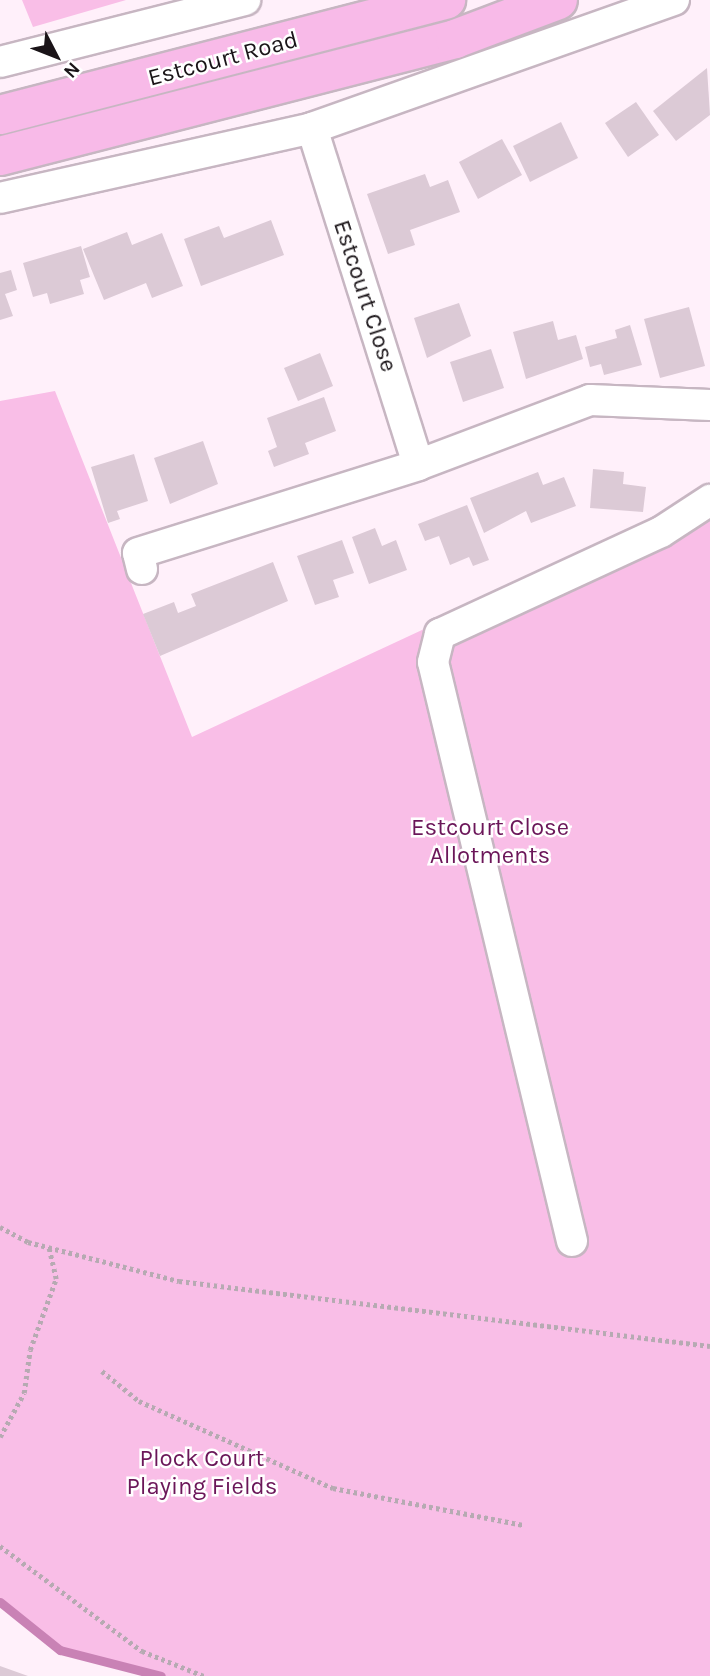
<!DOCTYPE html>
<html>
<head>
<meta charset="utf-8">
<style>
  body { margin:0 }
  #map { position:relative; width:710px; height:1676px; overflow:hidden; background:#fff0fa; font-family:Karla,sans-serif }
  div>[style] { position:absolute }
  .green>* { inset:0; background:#f9bee7 }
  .stream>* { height:9px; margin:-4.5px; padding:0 4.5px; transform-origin:4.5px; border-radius:4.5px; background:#c982b5 }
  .building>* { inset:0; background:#dccad6 }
  .path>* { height:4.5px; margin-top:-2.25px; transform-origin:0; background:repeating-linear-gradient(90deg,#b6aab2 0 3.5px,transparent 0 7px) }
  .roads { filter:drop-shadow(2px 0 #c7b6c2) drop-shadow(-2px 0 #c7b6c2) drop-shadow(0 2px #c7b6c2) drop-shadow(0 -2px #c7b6c2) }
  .minor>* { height:30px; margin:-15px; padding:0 15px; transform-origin:15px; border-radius:15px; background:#fff }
  .major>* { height:38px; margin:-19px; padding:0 19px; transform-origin:19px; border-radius:19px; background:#f8bae8 }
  span { translate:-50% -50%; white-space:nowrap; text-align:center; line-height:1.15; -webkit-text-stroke:5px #fff; paint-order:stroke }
  .street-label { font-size:24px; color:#1a1418 }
  .park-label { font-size:24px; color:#6b1659 }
  .north { position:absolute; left:21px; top:21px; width:70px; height:70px; -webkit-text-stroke:5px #fff; paint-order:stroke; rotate:132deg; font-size:19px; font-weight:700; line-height:28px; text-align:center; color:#1a1418 }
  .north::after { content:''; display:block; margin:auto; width:24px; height:32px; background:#1a1418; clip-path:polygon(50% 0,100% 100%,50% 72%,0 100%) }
</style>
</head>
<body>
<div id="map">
  <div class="green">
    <i style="clip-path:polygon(22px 0,126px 0,33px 27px)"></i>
    <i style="clip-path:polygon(55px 391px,192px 737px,710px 496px,710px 1676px,161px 1676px,60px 1650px,0 1602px,0 401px)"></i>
  </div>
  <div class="stream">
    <i style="left:0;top:1602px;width:77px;rotate:38.7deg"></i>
    <i style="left:60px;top:1650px;width:104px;rotate:14.4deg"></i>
  </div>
  <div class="building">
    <i style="clip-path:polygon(707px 68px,710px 115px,676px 141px,653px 111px)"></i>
    <i style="clip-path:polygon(636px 102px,659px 135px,628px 157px,605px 123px)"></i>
    <i style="clip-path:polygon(561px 122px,578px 158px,530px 182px,513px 146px)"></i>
    <i style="clip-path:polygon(502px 139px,522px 175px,478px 199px,459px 162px)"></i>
    <i style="clip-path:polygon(425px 174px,430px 187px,448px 180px,460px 212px,410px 230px,415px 245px,388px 254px,367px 194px)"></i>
    <i style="clip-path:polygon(271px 220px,284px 255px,201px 286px,184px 239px,219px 226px,224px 238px)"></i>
    <i style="clip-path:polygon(127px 232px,132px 245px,162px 233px,183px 286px,152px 298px,146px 283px,104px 300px,83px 249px)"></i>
    <i style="clip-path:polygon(81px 246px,90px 277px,80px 280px,84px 294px,50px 304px,47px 293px,33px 297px,23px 263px)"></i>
    <i style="clip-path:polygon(11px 270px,17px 290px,5px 294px,13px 316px,0 320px,0 273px)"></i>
    <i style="clip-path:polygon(459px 303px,471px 336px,427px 358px,414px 318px)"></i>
    <i style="clip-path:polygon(689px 307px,705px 366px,660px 378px,644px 319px)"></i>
    <i style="clip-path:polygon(553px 321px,558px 340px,576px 335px,583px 359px,526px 379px,513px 332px)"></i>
    <i style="clip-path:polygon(630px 325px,642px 365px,604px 375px,601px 364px,590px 367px,585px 347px,617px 338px,615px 330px)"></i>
    <i style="clip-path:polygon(491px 349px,504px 388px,463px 402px,450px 362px)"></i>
    <i style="clip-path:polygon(320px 353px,333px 386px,298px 401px,284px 368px)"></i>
    <i style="clip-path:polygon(324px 397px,336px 431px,305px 443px,309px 454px,274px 467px,268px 451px,277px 447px,267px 418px)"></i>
    <i style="clip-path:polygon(203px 441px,218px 484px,170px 504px,154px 458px)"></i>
    <i style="clip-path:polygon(134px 454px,148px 501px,117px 511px,120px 519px,108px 523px,91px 467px)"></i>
    <i style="clip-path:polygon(593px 469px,624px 472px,623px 484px,646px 487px,643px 512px,590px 508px)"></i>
    <i style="clip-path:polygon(538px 472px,543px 485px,564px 477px,576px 506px,531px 523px,526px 511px,484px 533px,470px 498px)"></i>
    <i style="clip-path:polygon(467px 505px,489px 560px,473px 566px,469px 557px,450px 565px,439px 536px,425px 541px,418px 524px)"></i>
    <i style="clip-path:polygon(375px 528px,382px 546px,396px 540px,407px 570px,369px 584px,352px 537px)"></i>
    <i style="clip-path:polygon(342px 540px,354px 573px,333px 580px,339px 597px,315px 605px,297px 556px)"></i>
    <i style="clip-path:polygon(273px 562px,288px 601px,160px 656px,143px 614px,174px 602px,178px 613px,196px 606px,191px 594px)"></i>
    <i style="clip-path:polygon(0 1666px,28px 1676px,0 1676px)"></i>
  </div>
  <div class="path">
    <i style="left:0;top:1227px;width:32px;rotate:28deg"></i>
    <i style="left:28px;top:1242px;width:156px;rotate:14.5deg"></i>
    <i style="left:179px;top:1281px;width:535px;rotate:6.98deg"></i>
    <i style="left:102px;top:1371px;width:48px;rotate:39deg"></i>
    <i style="left:139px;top:1401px;width:213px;rotate:24.2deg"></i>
    <i style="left:333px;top:1488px;width:194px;rotate:11deg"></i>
    <i style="left:0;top:1437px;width:50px;rotate:-61.4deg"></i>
    <i style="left:24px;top:1393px;width:43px;rotate:-82.1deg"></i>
    <i style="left:30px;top:1350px;width:76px;rotate:-69.9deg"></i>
    <i style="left:56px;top:1279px;width:32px;rotate:-103deg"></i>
    <i style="left:0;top:1546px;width:177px;rotate:36.5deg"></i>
    <i style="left:142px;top:1651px;width:67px;rotate:22deg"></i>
  </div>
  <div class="roads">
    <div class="minor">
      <i style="left:0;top:62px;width:253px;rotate:-14.2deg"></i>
      <i style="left:312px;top:128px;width:353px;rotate:72.5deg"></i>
      <i style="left:0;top:198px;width:320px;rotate:-12.6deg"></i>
      <i style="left:312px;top:128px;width:384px;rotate:-19.5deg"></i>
      <i style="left:142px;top:569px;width:16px;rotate:-104deg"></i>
      <i style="left:138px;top:553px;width:294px;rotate:-17.4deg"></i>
      <i style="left:418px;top:465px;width:184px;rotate:-20.7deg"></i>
      <i style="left:590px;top:400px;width:120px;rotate:2.4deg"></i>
      <i style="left:572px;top:1241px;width:595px;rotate:-103.5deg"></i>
      <i style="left:433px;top:662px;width:29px;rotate:-76deg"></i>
      <i style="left:440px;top:634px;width:243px;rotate:-24.8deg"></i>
      <i style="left:661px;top:532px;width:59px;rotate:-33.1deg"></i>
    </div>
    <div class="major">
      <i style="left:0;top:115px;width:461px;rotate:-14.5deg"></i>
      <i style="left:0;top:156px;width:470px;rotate:-14.4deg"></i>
      <i style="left:455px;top:39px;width:110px;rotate:-20.7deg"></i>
    </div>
  </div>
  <div class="street-label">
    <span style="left:223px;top:59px;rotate:-15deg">Estcourt Road</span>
    <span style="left:365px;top:296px;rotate:72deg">Estcourt Close</span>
  </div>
  <div class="park-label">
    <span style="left:490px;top:842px">Estcourt Close<br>Allotments</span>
    <span style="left:202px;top:1473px">Plock Court<br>Playing Fields</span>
  </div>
  <div class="north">N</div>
</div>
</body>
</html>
